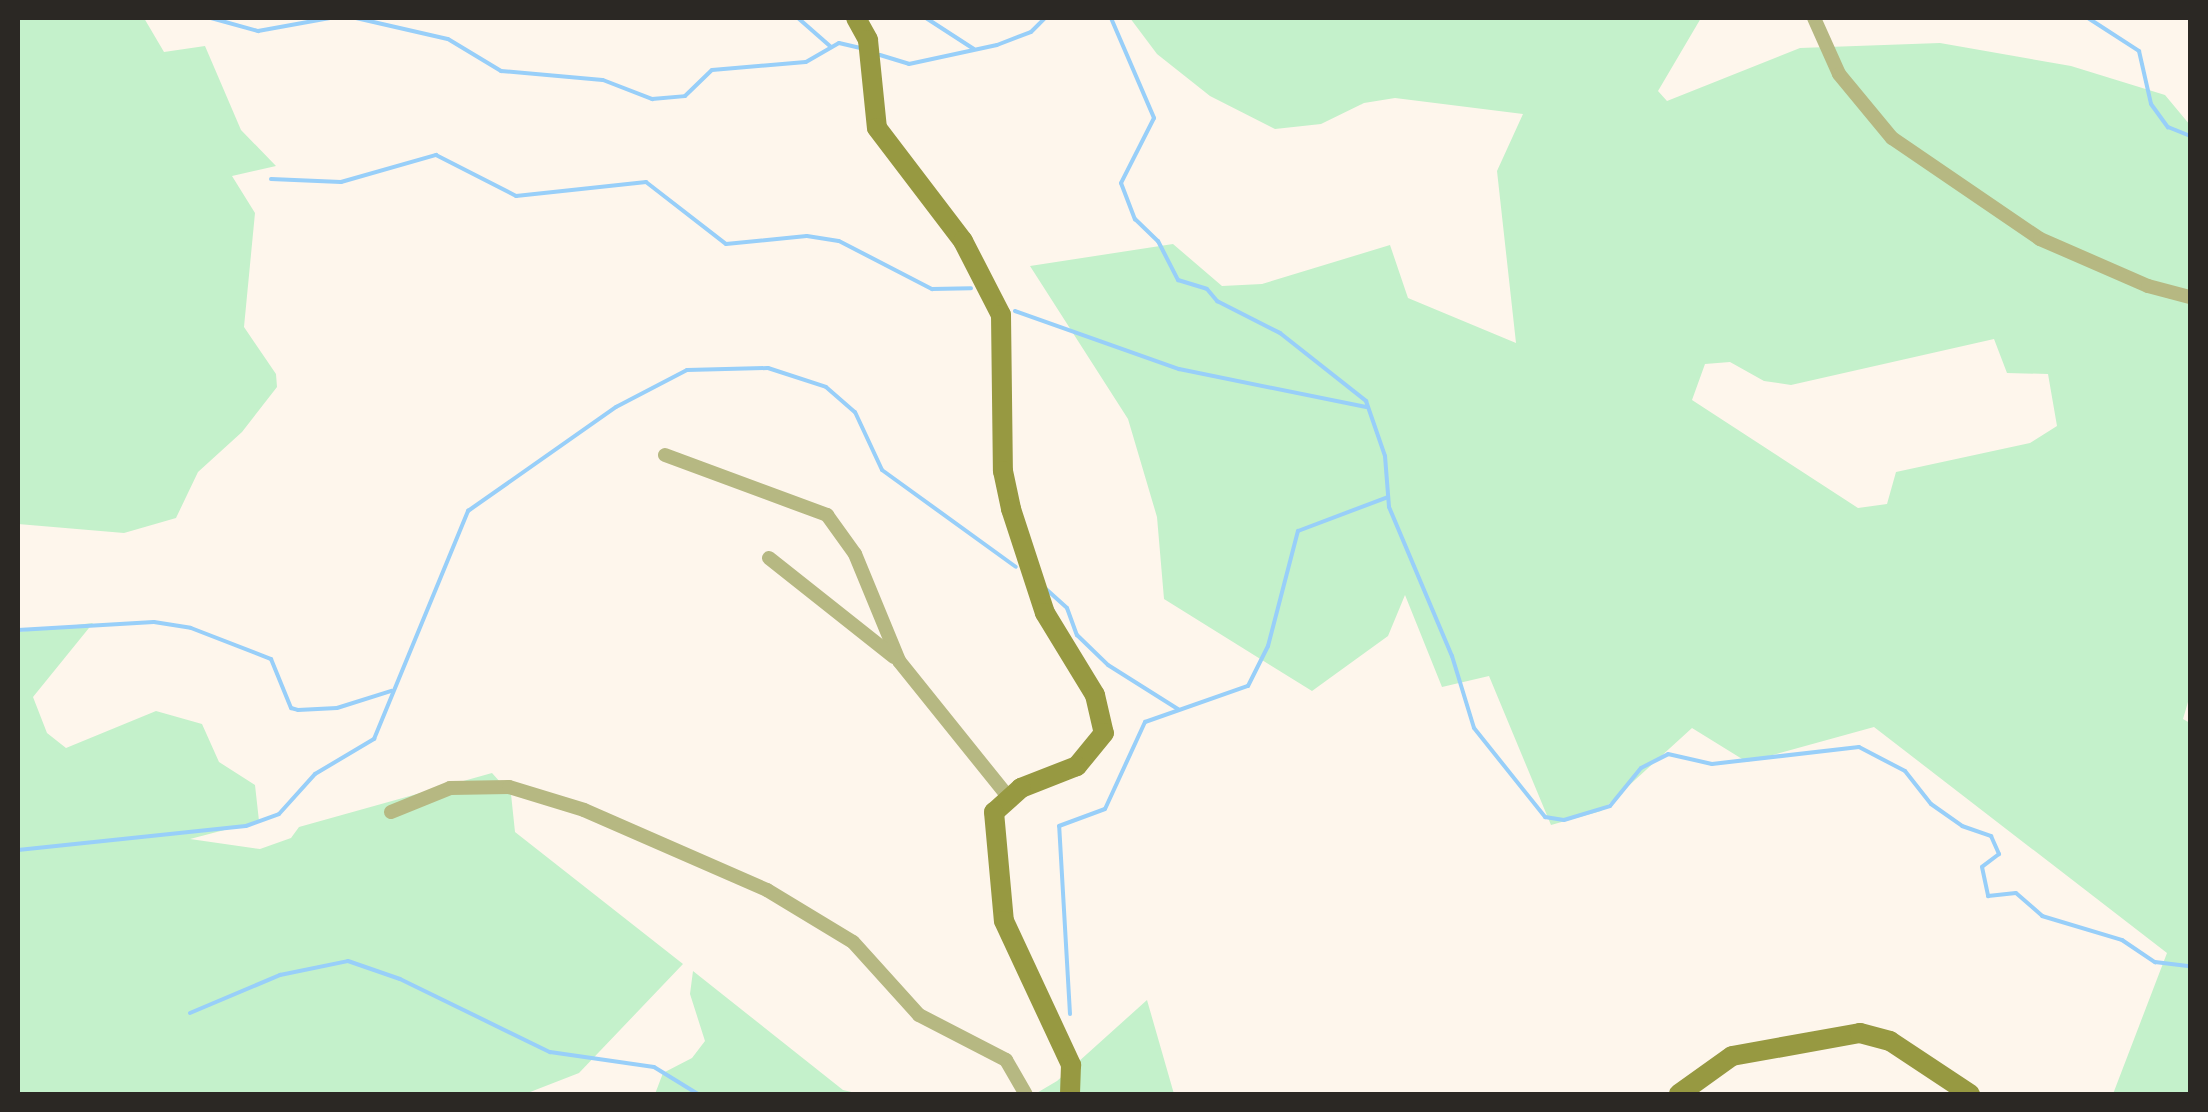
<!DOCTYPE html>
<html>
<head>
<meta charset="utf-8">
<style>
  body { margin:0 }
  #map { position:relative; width:2208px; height:1112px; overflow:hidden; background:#fef6ec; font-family:"IBM Plex Sans",sans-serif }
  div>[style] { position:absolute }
  .green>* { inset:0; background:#c4f1cb }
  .stream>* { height:4px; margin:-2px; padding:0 2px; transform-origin:2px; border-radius:2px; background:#98cff9 }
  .street>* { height:14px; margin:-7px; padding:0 7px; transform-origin:7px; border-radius:7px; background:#b6b882 }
  .secondary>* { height:20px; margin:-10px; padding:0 10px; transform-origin:10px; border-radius:10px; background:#979941 }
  span { translate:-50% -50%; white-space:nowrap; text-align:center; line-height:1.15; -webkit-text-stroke:8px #fff; paint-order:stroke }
  .frame { position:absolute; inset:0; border:20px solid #2b2824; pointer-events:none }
</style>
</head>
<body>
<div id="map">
  <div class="green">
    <i style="clip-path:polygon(18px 18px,144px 18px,164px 52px,205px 46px,241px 130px,276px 166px,232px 176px,255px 213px,244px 327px,276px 374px,277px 387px,242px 432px,198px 472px,176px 518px,124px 533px,18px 524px)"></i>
    <i style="clip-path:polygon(evenodd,1130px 18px,1701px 18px,1658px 91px,1667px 101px,1800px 48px,1940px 43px,2071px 66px,2165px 95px,2190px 125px,2190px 695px,2183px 719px,2190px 723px,2190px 1094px,2113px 1094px,2167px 953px,1874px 727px,1747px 762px,1692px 728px,1601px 811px,1551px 825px,1489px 676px,1442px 687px,1405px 595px,1388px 636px,1312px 691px,1164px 599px,1157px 517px,1128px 419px,1030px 266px,1173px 244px,1222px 286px,1262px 284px,1390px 245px,1408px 298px,1516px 343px,1497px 171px,1523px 114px,1395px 98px,1364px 103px,1321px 124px,1275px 129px,1210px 96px,1157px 54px,1130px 18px,1994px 339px,2007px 373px,2048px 374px,2057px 426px,2030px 443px,1896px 472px,1887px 504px,1858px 508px,1692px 400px,1705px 364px,1730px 362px,1764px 381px,1791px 385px,1994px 339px)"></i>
    <i style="clip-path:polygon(93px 623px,33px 697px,47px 733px,66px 748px,156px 711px,202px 724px,219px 762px,255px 785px,259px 821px,190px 839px,260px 849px,291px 838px,299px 827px,492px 773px,511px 794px,515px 832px,683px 964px,579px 1073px,525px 1094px,18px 1094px,18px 632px)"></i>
    <i style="clip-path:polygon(693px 971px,843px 1090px,860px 1094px,655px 1094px,663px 1073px,692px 1058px,705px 1041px,690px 994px)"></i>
    <i style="clip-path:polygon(1147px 1000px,1174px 1094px,1035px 1094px,1057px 1081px)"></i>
  </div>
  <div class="stream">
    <i style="left:211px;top:18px;width:49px;rotate:15.5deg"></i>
    <i style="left:258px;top:31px;width:73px;rotate:-10.2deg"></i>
    <i style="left:356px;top:18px;width:94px;rotate:12.9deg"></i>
    <i style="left:448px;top:39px;width:62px;rotate:31.1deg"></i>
    <i style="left:501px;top:71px;width:102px;rotate:5deg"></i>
    <i style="left:603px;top:80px;width:53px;rotate:21.2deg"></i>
    <i style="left:652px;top:99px;width:33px;rotate:-5deg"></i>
    <i style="left:685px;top:96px;width:37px;rotate:-44deg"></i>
    <i style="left:712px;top:70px;width:94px;rotate:-4.9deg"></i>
    <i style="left:806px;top:62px;width:38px;rotate:-30deg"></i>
    <i style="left:839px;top:43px;width:22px;rotate:13deg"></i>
    <i style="left:798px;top:18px;width:44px;rotate:41.3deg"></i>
    <i style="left:926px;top:18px;width:57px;rotate:32.9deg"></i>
    <i style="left:1111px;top:18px;width:109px;rotate:66.7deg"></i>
    <i style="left:1154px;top:118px;width:73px;rotate:116.9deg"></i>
    <i style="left:1121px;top:183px;width:39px;rotate:69deg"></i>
    <i style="left:1135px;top:219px;width:32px;rotate:44deg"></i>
    <i style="left:1158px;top:241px;width:44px;rotate:62.9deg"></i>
    <i style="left:1178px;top:280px;width:30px;rotate:17deg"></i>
    <i style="left:1207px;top:289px;width:16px;rotate:50deg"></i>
    <i style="left:1217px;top:301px;width:71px;rotate:26.9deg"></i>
    <i style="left:1280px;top:333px;width:110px;rotate:38.3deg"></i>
    <i style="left:1366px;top:401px;width:58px;rotate:70.9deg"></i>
    <i style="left:1385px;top:456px;width:51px;rotate:85.5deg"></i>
    <i style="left:1389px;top:507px;width:162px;rotate:67.1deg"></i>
    <i style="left:1452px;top:656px;width:75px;rotate:73deg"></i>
    <i style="left:1474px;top:728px;width:114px;rotate:51.4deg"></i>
    <i style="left:1545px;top:817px;width:19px;rotate:9deg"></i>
    <i style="left:1564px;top:820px;width:48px;rotate:-16.9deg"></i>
    <i style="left:1610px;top:806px;width:49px;rotate:-50.8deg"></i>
    <i style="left:1641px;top:768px;width:30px;rotate:-27deg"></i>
    <i style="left:1668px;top:754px;width:45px;rotate:12.8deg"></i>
    <i style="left:1712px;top:764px;width:148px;rotate:-6.6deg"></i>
    <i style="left:1859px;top:747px;width:52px;rotate:27.6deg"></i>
    <i style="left:1905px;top:771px;width:42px;rotate:51.8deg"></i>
    <i style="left:1931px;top:804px;width:38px;rotate:35deg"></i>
    <i style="left:1962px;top:826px;width:31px;rotate:19deg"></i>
    <i style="left:1991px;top:836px;width:20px;rotate:66deg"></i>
    <i style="left:1999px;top:854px;width:21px;rotate:143deg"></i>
    <i style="left:1982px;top:867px;width:30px;rotate:78deg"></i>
    <i style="left:1988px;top:896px;width:28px;rotate:-6deg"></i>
    <i style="left:2016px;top:893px;width:35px;rotate:41deg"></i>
    <i style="left:2042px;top:916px;width:84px;rotate:16.7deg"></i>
    <i style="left:2122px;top:940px;width:40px;rotate:34deg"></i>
    <i style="left:2155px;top:962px;width:35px;rotate:7deg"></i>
    <i style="left:2088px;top:18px;width:61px;rotate:32.9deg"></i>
    <i style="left:2139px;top:51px;width:54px;rotate:77.2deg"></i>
    <i style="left:2151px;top:104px;width:29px;rotate:54deg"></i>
    <i style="left:2168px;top:127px;width:24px;rotate:22deg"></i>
    <i style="left:880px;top:55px;width:30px;rotate:17deg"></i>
    <i style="left:909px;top:64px;width:90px;rotate:-12.2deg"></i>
    <i style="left:997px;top:45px;width:36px;rotate:-21deg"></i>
    <i style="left:1031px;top:32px;width:20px;rotate:-45deg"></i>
    <i style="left:271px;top:179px;width:70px;rotate:2.5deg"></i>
    <i style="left:341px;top:182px;width:99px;rotate:-15.9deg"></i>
    <i style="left:436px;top:155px;width:90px;rotate:27.1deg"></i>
    <i style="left:516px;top:196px;width:131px;rotate:-6.1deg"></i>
    <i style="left:646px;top:182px;width:101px;rotate:37.8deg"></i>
    <i style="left:726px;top:244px;width:81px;rotate:-5.6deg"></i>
    <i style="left:807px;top:236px;width:32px;rotate:9deg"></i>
    <i style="left:839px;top:241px;width:105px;rotate:27.3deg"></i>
    <i style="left:932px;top:289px;width:39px;rotate:-1deg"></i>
    <i style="left:1015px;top:311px;width:174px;rotate:19.5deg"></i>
    <i style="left:1179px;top:369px;width:191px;rotate:11.5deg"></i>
    <i style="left:1046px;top:589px;width:28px;rotate:42deg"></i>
    <i style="left:1067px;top:608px;width:29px;rotate:70deg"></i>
    <i style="left:1077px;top:635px;width:43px;rotate:44.1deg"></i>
    <i style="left:1108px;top:665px;width:83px;rotate:32.2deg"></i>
    <i style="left:18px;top:630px;width:136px;rotate:-3.4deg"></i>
    <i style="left:154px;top:622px;width:37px;rotate:9deg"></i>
    <i style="left:191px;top:628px;width:86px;rotate:21.2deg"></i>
    <i style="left:271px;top:659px;width:53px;rotate:67.8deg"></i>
    <i style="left:291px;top:708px;width:7px;rotate:16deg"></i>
    <i style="left:298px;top:710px;width:39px;rotate:-3deg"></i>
    <i style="left:337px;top:708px;width:57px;rotate:-17.5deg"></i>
    <i style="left:18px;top:850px;width:229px;rotate:-6deg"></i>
    <i style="left:246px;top:826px;width:35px;rotate:-20deg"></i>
    <i style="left:279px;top:814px;width:54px;rotate:-48deg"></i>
    <i style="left:315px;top:774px;width:69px;rotate:-30.7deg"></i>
    <i style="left:374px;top:739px;width:247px;rotate:-67.6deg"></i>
    <i style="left:468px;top:511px;width:181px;rotate:-35.1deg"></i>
    <i style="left:616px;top:407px;width:80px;rotate:-27.5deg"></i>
    <i style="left:687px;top:370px;width:81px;rotate:-1.4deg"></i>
    <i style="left:768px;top:368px;width:61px;rotate:18.1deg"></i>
    <i style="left:826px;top:387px;width:38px;rotate:41deg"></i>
    <i style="left:855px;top:412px;width:64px;rotate:65deg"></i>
    <i style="left:882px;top:470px;width:165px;rotate:35.9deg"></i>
    <i style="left:190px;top:1013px;width:98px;rotate:-22.9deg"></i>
    <i style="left:280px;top:975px;width:69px;rotate:-11.6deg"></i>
    <i style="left:348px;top:961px;width:55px;rotate:19.1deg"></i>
    <i style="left:400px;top:979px;width:167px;rotate:26deg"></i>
    <i style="left:550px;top:1052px;width:105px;rotate:8.2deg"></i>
    <i style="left:654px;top:1067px;width:52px;rotate:31.5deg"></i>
    <i style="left:1070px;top:1014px;width:188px;rotate:-93.3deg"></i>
    <i style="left:1059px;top:826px;width:49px;rotate:-20.3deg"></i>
    <i style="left:1105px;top:809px;width:96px;rotate:-65.3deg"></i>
    <i style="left:1145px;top:722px;width:109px;rotate:-19.3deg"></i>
    <i style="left:1248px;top:686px;width:45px;rotate:-63.4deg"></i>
    <i style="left:1268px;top:646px;width:119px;rotate:-75.4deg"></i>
    <i style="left:1298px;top:531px;width:96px;rotate:-20.7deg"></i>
  </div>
  <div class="street">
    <i style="left:1814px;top:18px;width:61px;rotate:65.9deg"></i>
    <i style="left:1839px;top:74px;width:83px;rotate:50.4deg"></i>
    <i style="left:1892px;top:138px;width:179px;rotate:34.3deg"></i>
    <i style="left:2040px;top:239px;width:118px;rotate:23.5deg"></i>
    <i style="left:2148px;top:286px;width:43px;rotate:14.7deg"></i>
    <i style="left:665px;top:455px;width:173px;rotate:20.3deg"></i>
    <i style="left:827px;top:515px;width:48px;rotate:54.3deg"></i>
    <i style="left:855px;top:554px;width:116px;rotate:67.6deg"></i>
    <i style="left:899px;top:661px;width:176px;rotate:51.2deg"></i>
    <i style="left:769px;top:558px;width:159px;rotate:38.4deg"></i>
    <i style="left:391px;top:812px;width:64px;rotate:-22.1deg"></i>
    <i style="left:450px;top:788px;width:59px;rotate:-1deg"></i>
    <i style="left:509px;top:787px;width:78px;rotate:17deg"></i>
    <i style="left:584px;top:810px;width:200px;rotate:23.6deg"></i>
    <i style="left:767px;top:890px;width:100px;rotate:31.2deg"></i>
    <i style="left:853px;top:942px;width:98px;rotate:47.9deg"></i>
    <i style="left:919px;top:1015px;width:98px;rotate:27.3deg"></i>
    <i style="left:1006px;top:1060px;width:39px;rotate:60deg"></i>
  </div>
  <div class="secondary">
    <i style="left:856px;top:18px;width:25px;rotate:61deg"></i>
    <i style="left:868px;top:40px;width:88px;rotate:84.2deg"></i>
    <i style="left:877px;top:128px;width:142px;rotate:52.7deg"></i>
    <i style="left:963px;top:241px;width:83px;rotate:62.8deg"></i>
    <i style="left:1001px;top:315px;width:156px;rotate:89.3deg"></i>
    <i style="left:1003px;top:471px;width:39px;rotate:78deg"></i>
    <i style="left:1011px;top:509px;width:109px;rotate:71.9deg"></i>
    <i style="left:1045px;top:613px;width:96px;rotate:58.6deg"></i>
    <i style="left:1095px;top:695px;width:39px;rotate:77deg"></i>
    <i style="left:1104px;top:733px;width:43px;rotate:129.3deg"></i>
    <i style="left:1077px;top:766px;width:60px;rotate:158.6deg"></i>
    <i style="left:1021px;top:788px;width:36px;rotate:138deg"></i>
    <i style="left:994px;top:812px;width:109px;rotate:84.8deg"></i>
    <i style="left:1004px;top:921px;width:159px;rotate:65deg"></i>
    <i style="left:1071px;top:1065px;width:29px;rotate:92deg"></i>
    <i style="left:1679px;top:1094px;width:65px;rotate:-35.6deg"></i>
    <i style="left:1732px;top:1056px;width:130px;rotate:-10.2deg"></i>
    <i style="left:1860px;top:1033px;width:31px;rotate:15deg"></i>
    <i style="left:1890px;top:1041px;width:96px;rotate:33.5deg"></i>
  </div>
  <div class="frame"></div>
</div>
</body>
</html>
